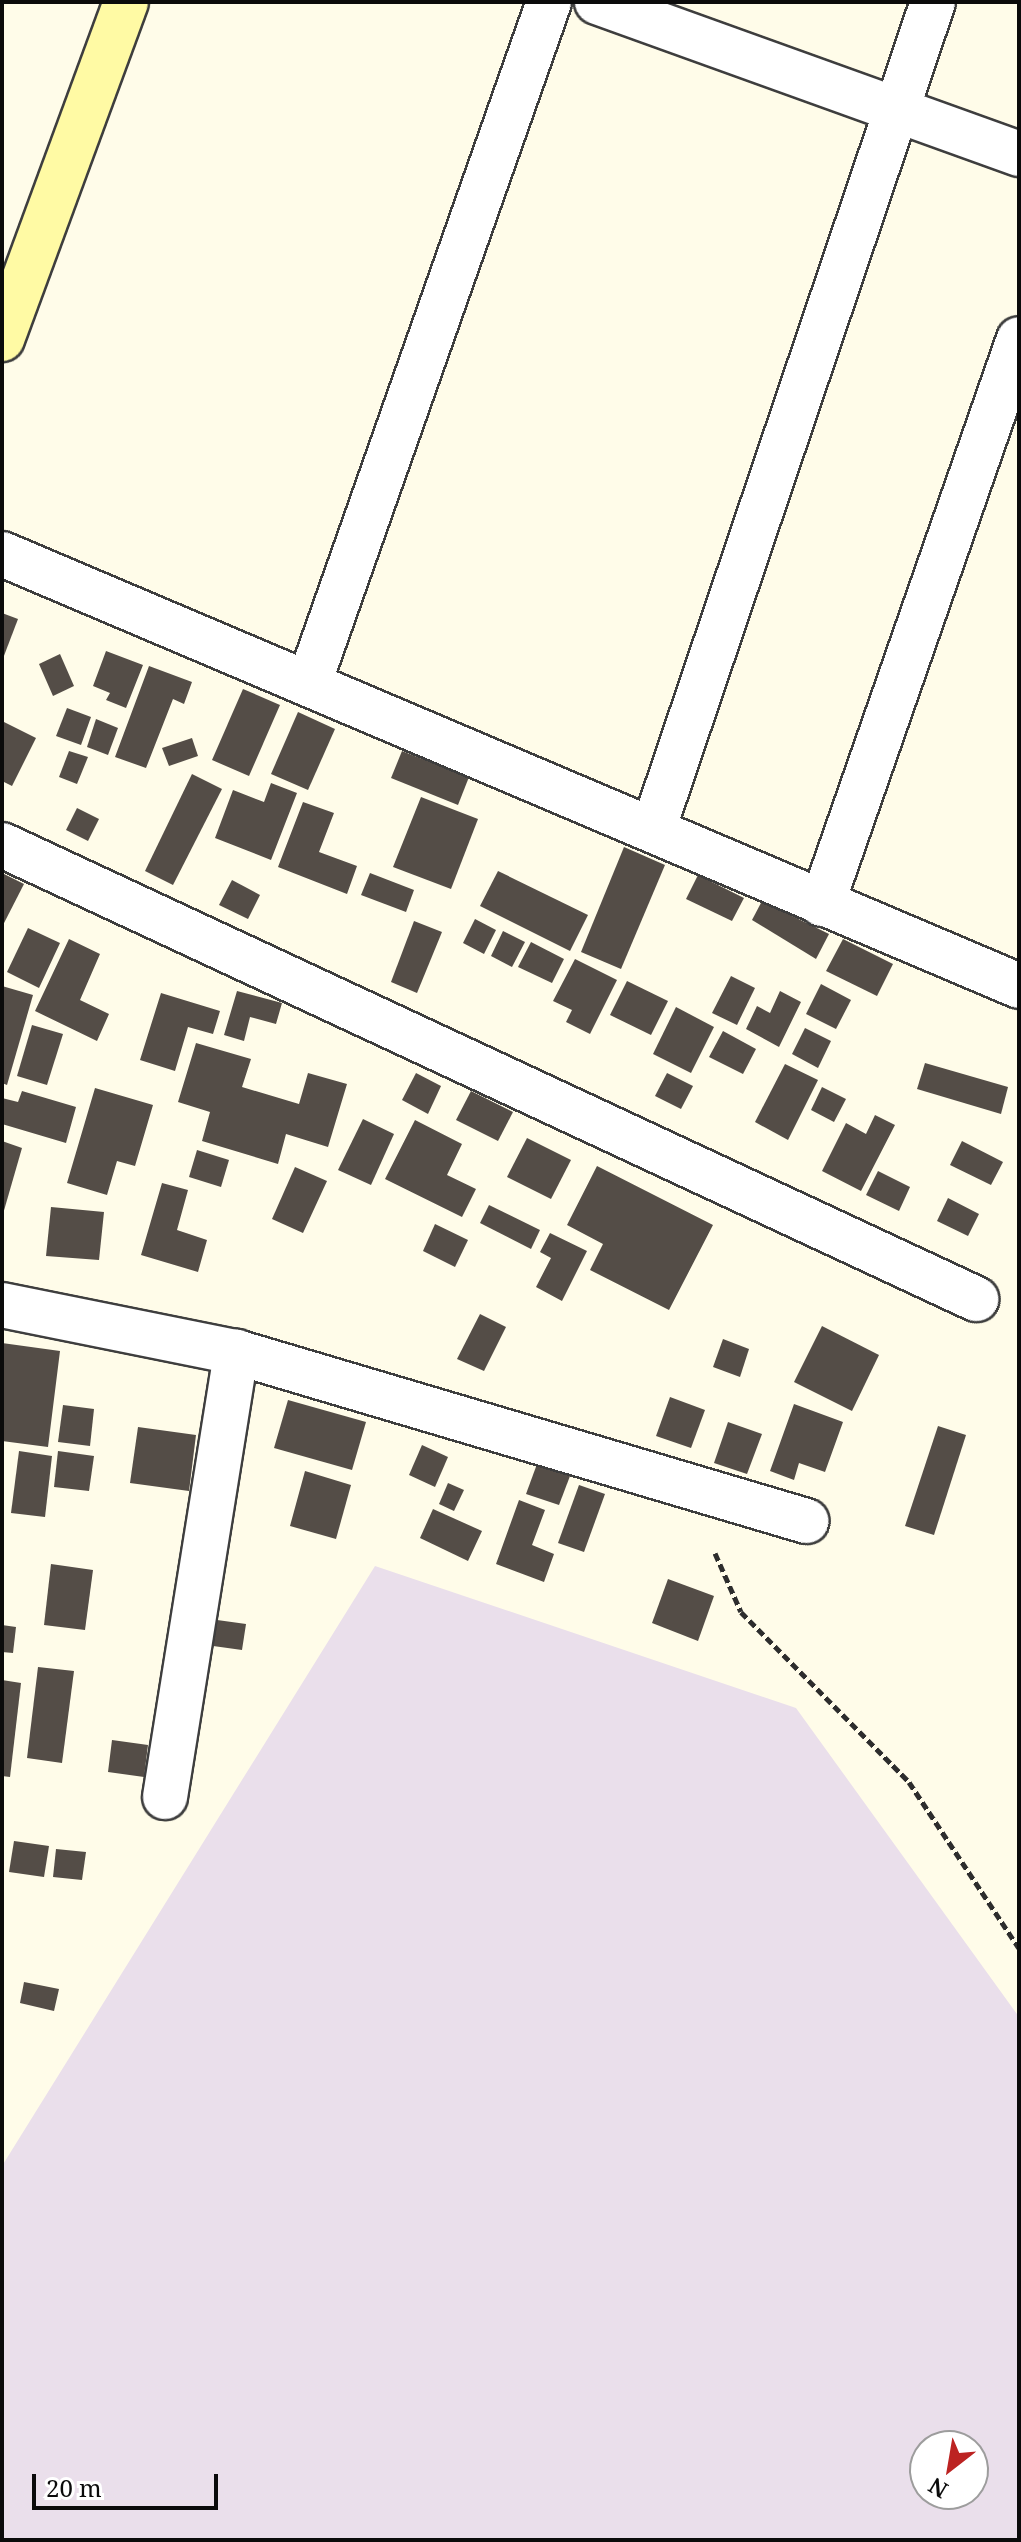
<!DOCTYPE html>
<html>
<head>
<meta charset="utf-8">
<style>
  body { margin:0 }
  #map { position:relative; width:1021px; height:2542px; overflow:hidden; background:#fffce9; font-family:"Noto Serif",serif }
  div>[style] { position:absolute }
  .industrial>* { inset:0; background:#eadfeb }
  .building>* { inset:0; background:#544d47 }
  .path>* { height:5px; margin-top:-2.5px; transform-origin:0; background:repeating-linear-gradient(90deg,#2d2d2d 0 8px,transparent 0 12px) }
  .roads { filter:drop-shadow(2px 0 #3e3e3e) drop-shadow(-2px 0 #3e3e3e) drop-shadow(0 2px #3e3e3e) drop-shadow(0 -2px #3e3e3e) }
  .street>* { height:44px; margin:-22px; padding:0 22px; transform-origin:22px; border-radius:22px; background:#fff }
  .secondary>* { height:44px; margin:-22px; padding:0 22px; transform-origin:22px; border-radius:22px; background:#fffaa4 }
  span { translate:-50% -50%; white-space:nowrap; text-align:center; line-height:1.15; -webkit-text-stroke:8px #fff; paint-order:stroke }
  .frame { position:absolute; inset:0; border:4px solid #0b0b0b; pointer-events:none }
  .north { position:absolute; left:909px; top:2430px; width:80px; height:80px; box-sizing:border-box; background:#fff; border:2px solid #9d9d9d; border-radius:50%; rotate:211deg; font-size:22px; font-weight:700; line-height:32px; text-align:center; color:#0b0b0b }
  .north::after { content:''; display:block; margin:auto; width:28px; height:36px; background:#bc2322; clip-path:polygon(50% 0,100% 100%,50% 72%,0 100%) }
  .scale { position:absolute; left:32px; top:2474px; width:186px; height:36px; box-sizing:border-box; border:4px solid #0b0b0b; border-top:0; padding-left:10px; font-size:24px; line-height:28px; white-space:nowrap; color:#0b0b0b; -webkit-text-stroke:6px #fff; paint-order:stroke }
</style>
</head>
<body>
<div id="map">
  <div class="industrial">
    <i style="clip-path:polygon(evenodd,375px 1566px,796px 1708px,1019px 2017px,1019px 2540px,2px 2540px,2px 2166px,375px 1566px,925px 2446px,973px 2446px,973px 2494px,925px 2494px,925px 2446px)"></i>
  </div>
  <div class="building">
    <i style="clip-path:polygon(2px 613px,18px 619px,2px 661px)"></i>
    <i style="clip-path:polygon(106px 651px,143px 665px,126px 708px,106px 700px,110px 693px,93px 686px)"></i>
    <i style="clip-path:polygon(60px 654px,74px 686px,53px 696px,39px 664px)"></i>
    <i style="clip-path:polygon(149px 666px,192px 682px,184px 704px,173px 699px,146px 768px,115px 757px)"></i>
    <i style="clip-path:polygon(243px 689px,280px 705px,249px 776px,212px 760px)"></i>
    <i style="clip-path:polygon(67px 708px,91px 717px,81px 745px,56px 736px)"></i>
    <i style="clip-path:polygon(298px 712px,335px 729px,308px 790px,271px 774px)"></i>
    <i style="clip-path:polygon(96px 719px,118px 728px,108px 755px,87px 747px)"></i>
    <i style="clip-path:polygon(2px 721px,36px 738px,12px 786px,2px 781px)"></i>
    <i style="clip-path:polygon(192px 738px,198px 756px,169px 766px,162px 748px)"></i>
    <i style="clip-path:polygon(69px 751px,88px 757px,77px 784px,59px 777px)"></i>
    <i style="clip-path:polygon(402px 751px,469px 777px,458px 805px,391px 778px)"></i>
    <i style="clip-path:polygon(192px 774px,222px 789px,173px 885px,145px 871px)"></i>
    <i style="clip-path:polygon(271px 783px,297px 793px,271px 860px,215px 838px,233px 790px,264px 802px)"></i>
    <i style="clip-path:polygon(421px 797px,478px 819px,451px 889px,393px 867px)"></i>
    <i style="clip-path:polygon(303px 802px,334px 813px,319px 852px,357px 866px,347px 894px,278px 867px)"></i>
    <i style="clip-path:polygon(77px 808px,99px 819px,88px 841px,66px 830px)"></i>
    <i style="clip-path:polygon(624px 847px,665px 865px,621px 969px,581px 952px)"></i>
    <i style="clip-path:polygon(498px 871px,588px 915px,570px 951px,480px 906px)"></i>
    <i style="clip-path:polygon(2px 873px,24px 884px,2px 927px)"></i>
    <i style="clip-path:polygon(370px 873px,414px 890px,406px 912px,361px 895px)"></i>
    <i style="clip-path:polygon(698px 875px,744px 898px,732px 921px,686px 899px)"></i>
    <i style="clip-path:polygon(232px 880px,260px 895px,248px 919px,219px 905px)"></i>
    <i style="clip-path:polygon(762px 901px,829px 934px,816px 959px,752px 920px)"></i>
    <i style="clip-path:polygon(475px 919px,496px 930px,484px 954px,463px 943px)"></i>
    <i style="clip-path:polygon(414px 921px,442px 932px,417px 993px,391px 982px)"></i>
    <i style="clip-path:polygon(28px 928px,60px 943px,39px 988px,7px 972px)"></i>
    <i style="clip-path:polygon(503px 931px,525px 942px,512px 967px,491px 956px)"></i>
    <i style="clip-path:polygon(69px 939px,100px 954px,80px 1000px,109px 1014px,97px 1041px,35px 1011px)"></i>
    <i style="clip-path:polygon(843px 939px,893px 964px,877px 996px,826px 971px)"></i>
    <i style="clip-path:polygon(531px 942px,564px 959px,552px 983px,518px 967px)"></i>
    <i style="clip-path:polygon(575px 959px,617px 980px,590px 1034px,566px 1022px,572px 1010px,553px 1001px)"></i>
    <i style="clip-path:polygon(731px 976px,755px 988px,737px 1025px,712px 1013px)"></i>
    <i style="clip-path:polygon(627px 981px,668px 1001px,651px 1035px,610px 1015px)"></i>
    <i style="clip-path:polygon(821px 984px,851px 1000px,836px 1029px,806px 1014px)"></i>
    <i style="clip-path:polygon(2px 986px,33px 995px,7px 1085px,2px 1083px)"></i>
    <i style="clip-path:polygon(237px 991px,282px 1003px,276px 1024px,250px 1017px,244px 1041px,224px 1035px)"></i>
    <i style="clip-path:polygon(780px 991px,801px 1002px,779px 1047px,746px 1029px,757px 1006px,770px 1013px)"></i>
    <i style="clip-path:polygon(161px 993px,220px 1011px,213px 1034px,188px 1027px,175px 1071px,140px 1060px)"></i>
    <i style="clip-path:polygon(676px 1007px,714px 1027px,691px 1073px,653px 1054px)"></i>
    <i style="clip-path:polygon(32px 1025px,63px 1034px,47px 1085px,17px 1076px)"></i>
    <i style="clip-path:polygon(805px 1028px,831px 1041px,818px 1068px,792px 1054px)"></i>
    <i style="clip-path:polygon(723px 1031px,756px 1049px,743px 1074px,709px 1057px)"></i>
    <i style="clip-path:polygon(196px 1043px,251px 1059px,242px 1087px,299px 1104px,308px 1073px,347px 1084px,328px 1147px,286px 1134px,278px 1164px,202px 1141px,210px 1112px,178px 1102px)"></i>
    <i style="clip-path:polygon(925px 1063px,1008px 1087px,1001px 1114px,917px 1089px)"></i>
    <i style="clip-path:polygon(785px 1064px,818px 1080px,788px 1140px,755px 1122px)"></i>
    <i style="clip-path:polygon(416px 1073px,441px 1086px,428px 1114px,402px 1100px)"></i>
    <i style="clip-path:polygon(667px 1073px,693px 1086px,681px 1109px,655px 1096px)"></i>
    <i style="clip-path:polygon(822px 1087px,846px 1099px,834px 1122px,811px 1110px)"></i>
    <i style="clip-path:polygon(95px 1088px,153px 1105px,135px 1166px,117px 1161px,107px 1195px,67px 1183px)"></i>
    <i style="clip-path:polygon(22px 1091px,76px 1107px,66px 1143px,2px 1124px,2px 1098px,18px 1102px)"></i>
    <i style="clip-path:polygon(471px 1091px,513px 1112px,498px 1141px,456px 1120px)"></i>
    <i style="clip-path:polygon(875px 1115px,895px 1125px,861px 1191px,822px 1171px,846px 1123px,866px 1134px)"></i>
    <i style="clip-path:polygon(363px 1119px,394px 1134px,371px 1185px,338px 1170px)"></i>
    <i style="clip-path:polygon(415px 1120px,462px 1144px,447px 1175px,476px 1189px,462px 1217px,385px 1179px)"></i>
    <i style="clip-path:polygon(527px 1138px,571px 1160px,551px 1199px,507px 1177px)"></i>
    <i style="clip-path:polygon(2px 1141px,22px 1148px,3px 1214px,2px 1214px)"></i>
    <i style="clip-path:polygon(962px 1141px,1003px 1162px,991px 1185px,950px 1165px)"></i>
    <i style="clip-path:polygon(197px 1150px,229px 1160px,221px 1187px,189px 1177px)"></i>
    <i style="clip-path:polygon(597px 1166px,713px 1225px,669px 1310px,590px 1270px,603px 1244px,567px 1225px)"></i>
    <i style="clip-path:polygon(295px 1167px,327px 1181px,303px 1233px,272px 1219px)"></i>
    <i style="clip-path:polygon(878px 1171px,910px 1187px,899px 1211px,866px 1195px)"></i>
    <i style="clip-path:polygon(162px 1183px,188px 1190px,177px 1230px,207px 1240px,198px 1272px,141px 1255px)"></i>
    <i style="clip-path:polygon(948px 1198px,979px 1214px,968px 1236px,937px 1221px)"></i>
    <i style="clip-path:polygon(489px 1205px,540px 1230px,531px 1249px,480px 1223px)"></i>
    <i style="clip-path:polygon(51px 1207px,104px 1212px,99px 1260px,46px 1256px)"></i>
    <i style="clip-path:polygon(435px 1224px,468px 1240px,455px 1267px,423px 1251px)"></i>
    <i style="clip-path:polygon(550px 1233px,587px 1251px,562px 1301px,536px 1287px,551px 1258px,540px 1252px)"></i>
    <i style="clip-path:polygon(480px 1314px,506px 1327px,484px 1371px,457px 1359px)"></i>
    <i style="clip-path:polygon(822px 1326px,879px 1355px,852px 1411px,794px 1382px)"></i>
    <i style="clip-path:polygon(723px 1339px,749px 1349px,740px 1377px,713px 1367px)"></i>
    <i style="clip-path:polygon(2px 1343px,60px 1351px,48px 1447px,2px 1441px)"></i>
    <i style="clip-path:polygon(670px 1397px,705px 1410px,691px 1448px,656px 1436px)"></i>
    <i style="clip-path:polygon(288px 1400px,366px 1422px,352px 1470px,274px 1448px)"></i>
    <i style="clip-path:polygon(794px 1404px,843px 1422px,825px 1472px,799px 1463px,794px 1480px,770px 1471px)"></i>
    <i style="clip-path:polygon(63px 1405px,94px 1409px,90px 1446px,58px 1442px)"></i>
    <i style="clip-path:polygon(728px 1422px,762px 1434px,747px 1474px,714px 1463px)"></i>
    <i style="clip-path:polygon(938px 1426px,966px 1435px,934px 1535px,905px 1526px)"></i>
    <i style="clip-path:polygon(138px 1427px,196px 1435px,189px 1491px,130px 1483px)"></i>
    <i style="clip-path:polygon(422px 1445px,448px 1457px,435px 1487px,409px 1475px)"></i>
    <i style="clip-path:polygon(19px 1451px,52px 1456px,45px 1517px,11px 1513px)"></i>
    <i style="clip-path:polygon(58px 1451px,94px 1456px,89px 1491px,54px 1487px)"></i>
    <i style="clip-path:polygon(537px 1464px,570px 1476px,559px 1505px,526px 1494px)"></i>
    <i style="clip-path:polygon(305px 1471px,351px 1485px,336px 1539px,290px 1526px)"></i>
    <i style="clip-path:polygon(448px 1483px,464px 1490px,454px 1511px,439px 1504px)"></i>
    <i style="clip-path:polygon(579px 1485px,605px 1494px,584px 1552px,558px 1543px)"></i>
    <i style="clip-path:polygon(519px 1500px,545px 1510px,532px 1545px,554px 1554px,544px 1582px,496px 1564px)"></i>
    <i style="clip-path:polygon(433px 1509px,482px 1531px,468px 1561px,420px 1538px)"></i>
    <i style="clip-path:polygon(51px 1564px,93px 1570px,85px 1630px,44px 1625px)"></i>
    <i style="clip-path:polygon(668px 1579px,714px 1596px,698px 1641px,652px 1623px)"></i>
    <i style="clip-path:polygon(210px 1619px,246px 1624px,242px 1650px,206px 1645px)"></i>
    <i style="clip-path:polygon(2px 1625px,16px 1627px,13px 1653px,2px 1652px)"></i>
    <i style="clip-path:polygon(38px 1667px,74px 1671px,62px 1763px,27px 1758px)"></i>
    <i style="clip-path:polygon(2px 1680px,21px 1683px,10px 1777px,2px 1776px)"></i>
    <i style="clip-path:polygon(112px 1740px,148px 1745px,144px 1777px,108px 1772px)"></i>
    <i style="clip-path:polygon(14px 1841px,49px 1846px,44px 1877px,9px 1872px)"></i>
    <i style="clip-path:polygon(56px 1849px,86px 1852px,82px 1880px,53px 1877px)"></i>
    <i style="clip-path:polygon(24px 1982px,59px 1989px,54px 2011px,20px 2003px)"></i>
  </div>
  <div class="path">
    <i style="left:715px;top:1553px;width:64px;rotate:66.2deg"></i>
    <i style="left:741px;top:1612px;width:239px;rotate:45.3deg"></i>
    <i style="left:909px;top:1782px;width:199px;rotate:56.5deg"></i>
  </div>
  <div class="roads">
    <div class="street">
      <i style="left:597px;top:2px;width:449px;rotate:19.8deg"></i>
      <i style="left:2px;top:554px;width:1105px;rotate:23.01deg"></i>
      <i style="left:309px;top:683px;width:722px;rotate:-70.59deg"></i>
      <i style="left:653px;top:830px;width:874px;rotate:-71.32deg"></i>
      <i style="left:2px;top:845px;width:1075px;rotate:24.99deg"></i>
      <i style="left:822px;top:904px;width:598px;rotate:-70.78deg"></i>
      <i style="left:2px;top:1305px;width:239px;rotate:11.4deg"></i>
      <i style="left:236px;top:1352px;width:595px;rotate:16.51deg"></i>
      <i style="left:165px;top:1797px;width:451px;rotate:-80.9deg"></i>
    </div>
    <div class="secondary">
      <i style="left:2px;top:339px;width:359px;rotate:-69.8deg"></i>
    </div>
  </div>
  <div class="frame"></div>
  <div class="north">N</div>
  <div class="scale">20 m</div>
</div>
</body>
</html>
